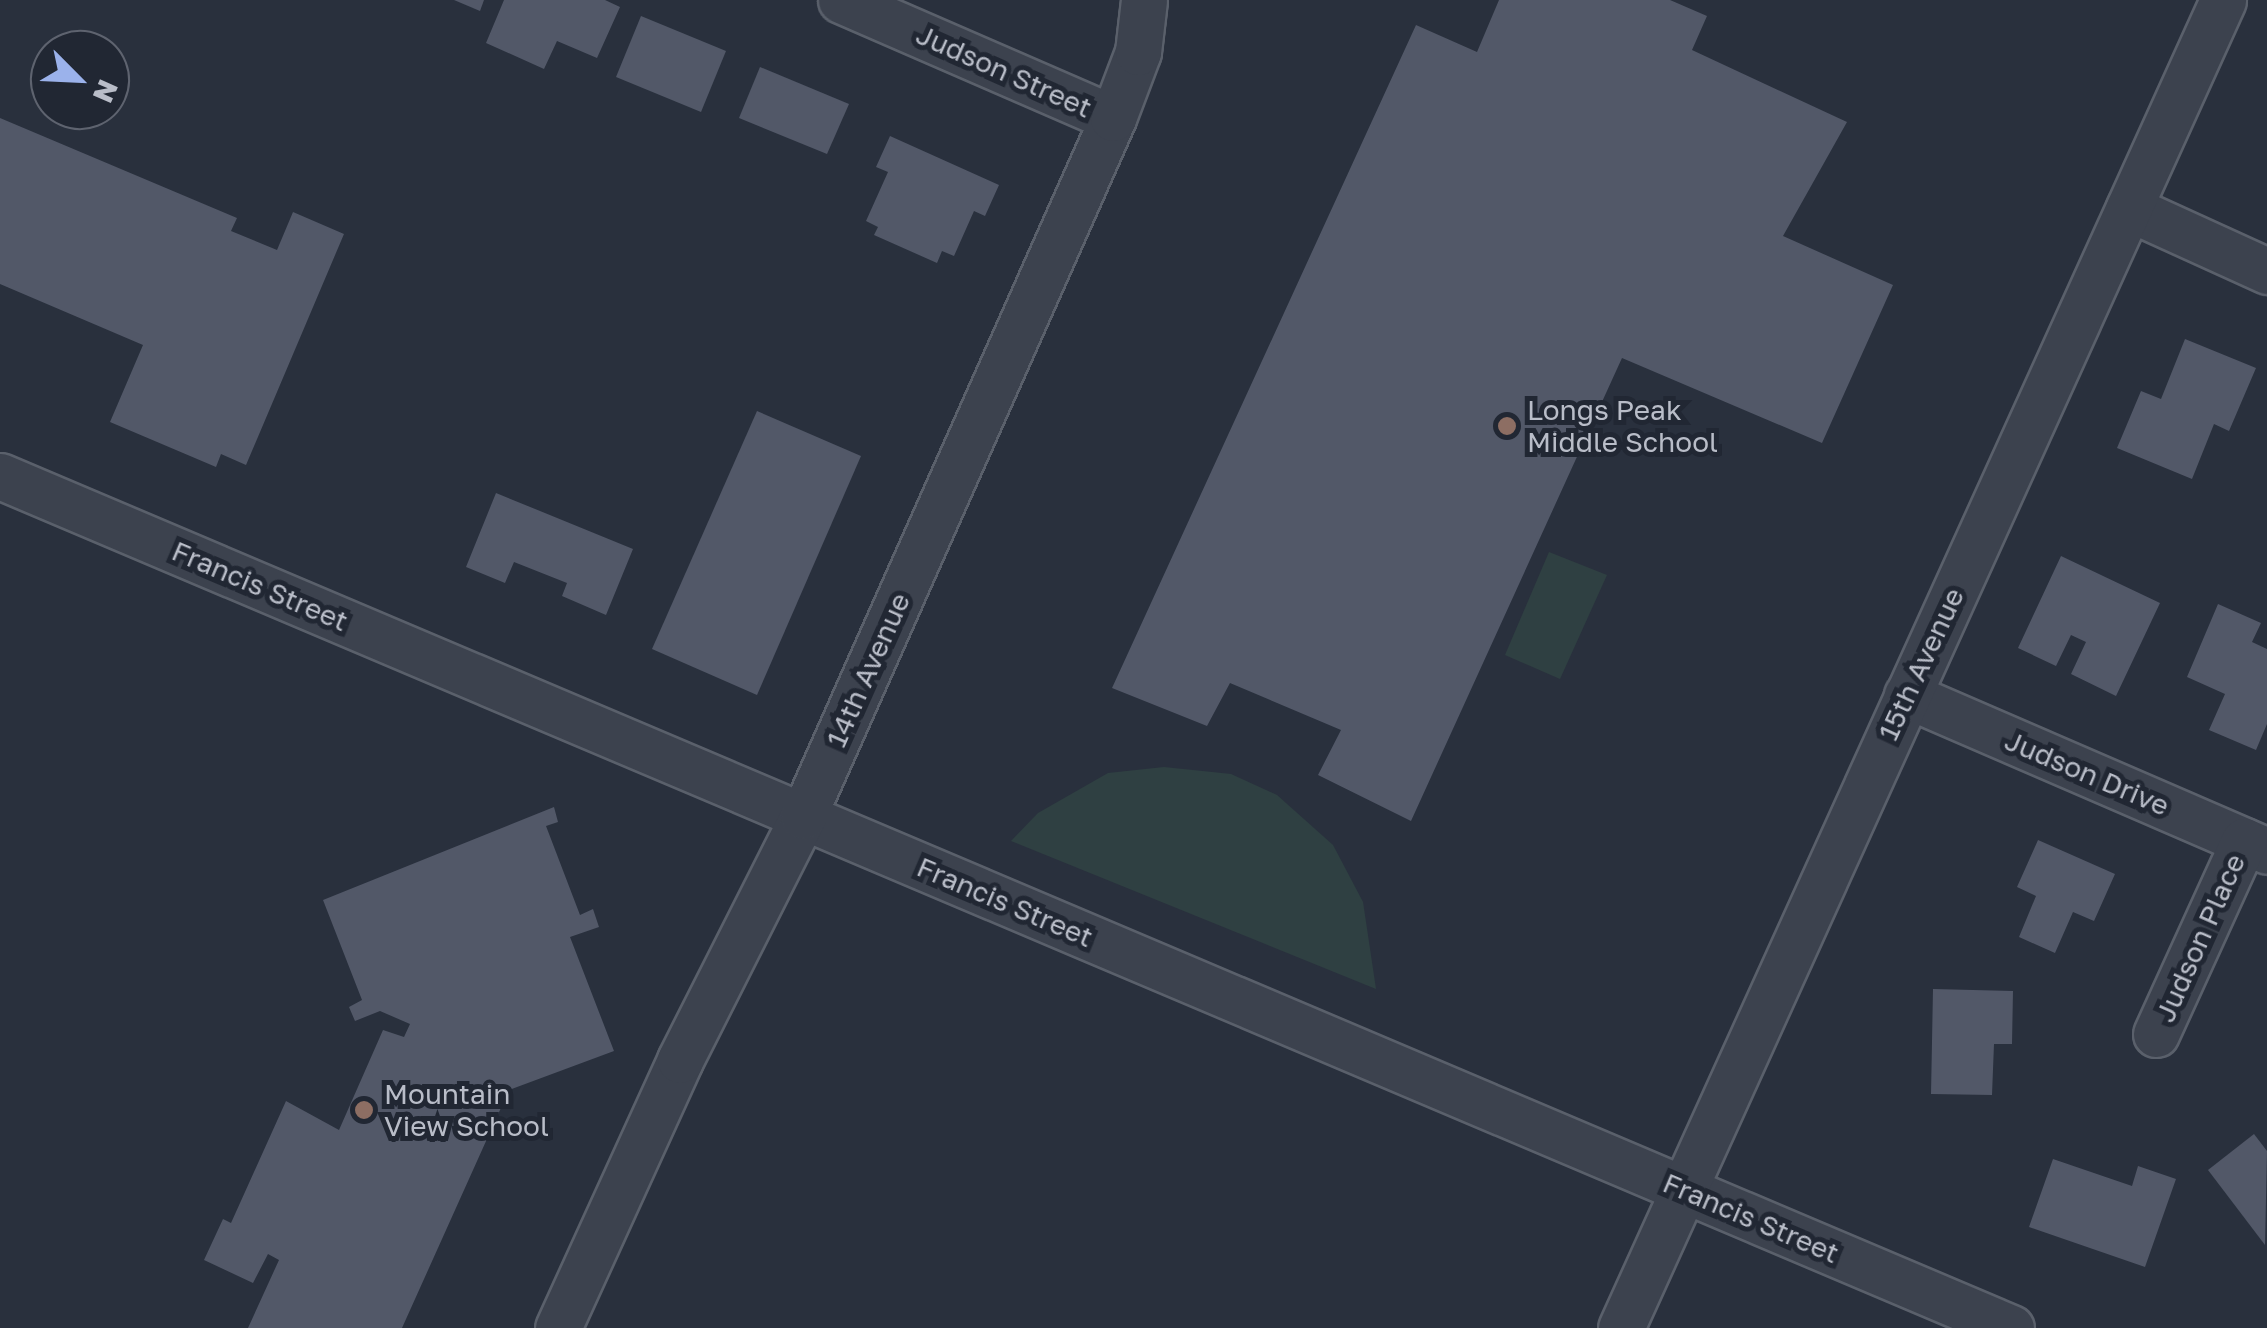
<!DOCTYPE html>
<html>
<head>
<meta charset="utf-8">
<style>
  body { margin:0 }
  #map { position:relative; width:2267px; height:1328px; overflow:hidden; background:#29303d; font-family:"Golos Text",sans-serif }
  div>[style] { position:absolute }
  .green>* { inset:0; background:#2f4042 }
  .building>* { inset:0; background:#525868 }
  .roads { filter:drop-shadow(2px 0 #5a606b) drop-shadow(-2px 0 #5a606b) drop-shadow(0 2px #5a606b) drop-shadow(0 -2px #5a606b) }
  .minor>* { height:45px; margin:-22.5px; padding:0 22.5px; transform-origin:22.5px; border-radius:22.5px; background:#3c424e }
  .dots>* { width:28px; height:28px; translate:-50% -50%; box-sizing:border-box; border:5px solid #212733; border-radius:50% }
  span { translate:-50% -50%; white-space:nowrap; text-align:center; line-height:1.15; -webkit-text-stroke:10px #212733; paint-order:stroke }
  .street-label { font-size:28px; color:#b9bdc8 }
  .poi-label { font-size:28px; color:#b9bdc8 }
  .left { translate:0 -50%; text-align:left }
  .north { position:absolute; left:30px; top:30px; width:100px; height:100px; box-sizing:border-box; background:#212733; border:2px solid #5e636f; border-radius:50%; rotate:114deg; font-size:28px; font-weight:700; line-height:40px; text-align:center; color:#b9bdc8 }
  .north::after { content:''; display:block; margin:auto; width:35px; height:45px; background:#9bb2eb; clip-path:polygon(50% 0,100% 100%,50% 72%,0 100%) }
</style>
</head>
<body>
<div id="map">
  <div class="green">
    <i style="clip-path:polygon(1549px 552px,1607px 575px,1560px 679px,1505px 655px)"></i>
    <i style="clip-path:polygon(1164px 767px,1231px 774px,1277px 795px,1333px 845px,1363px 902px,1376px 989px,1011px 841px,1038px 813px,1108px 773px)"></i>
  </div>
  <div class="building">
    <i style="clip-path:polygon(454px 0,484px 0,480px 11px)"></i>
    <i style="clip-path:polygon(504px 0,605px 0,620px 7px,597px 58px,557px 41px,544px 69px,486px 43px)"></i>
    <i style="clip-path:polygon(1499px 0,1670px 0,1707px 16px,1692px 50px,1847px 122px,1783px 236px,1893px 285px,1822px 443px,1622px 358px,1411px 821px,1318px 775px,1341px 730px,1230px 683px,1207px 726px,1112px 688px,1416px 25px,1477px 52px)"></i>
    <i style="clip-path:polygon(641px 16px,726px 51px,701px 112px,616px 77px)"></i>
    <i style="clip-path:polygon(760px 67px,849px 104px,827px 154px,739px 118px)"></i>
    <i style="clip-path:polygon(0 118px,237px 218px,231px 231px,277px 250px,293px 212px,344px 234px,246px 465px,221px 454px,216px 467px,110px 422px,143px 345px,0 284px)"></i>
    <i style="clip-path:polygon(890px 136px,999px 185px,985px 216px,974px 211px,954px 256px,942px 251px,937px 263px,874px 235px,878px 227px,866px 221px,888px 172px,876px 167px)"></i>
    <i style="clip-path:polygon(2185px 339px,2256px 368px,2229px 431px,2214px 424px,2192px 479px,2117px 448px,2141px 391px,2161px 399px)"></i>
    <i style="clip-path:polygon(757px 411px,861px 456px,757px 695px,652px 649px)"></i>
    <i style="clip-path:polygon(496px 493px,633px 549px,606px 615px,562px 596px,567px 583px,514px 562px,505px 583px,466px 567px)"></i>
    <i style="clip-path:polygon(2061px 556px,2160px 603px,2116px 696px,2071px 674px,2086px 642px,2071px 635px,2056px 666px,2018px 648px)"></i>
    <i style="clip-path:polygon(2218px 604px,2261px 623px,2252px 642px,2267px 649px,2267px 724px,2256px 750px,2209px 730px,2225px 694px,2187px 677px)"></i>
    <i style="clip-path:polygon(554px 807px,558px 822px,546px 826px,580px 915px,593px 909px,599px 927px,570px 937px,614px 1051px,509px 1090px,402px 1328px,248px 1328px,279px 1260px,268px 1254px,253px 1283px,204px 1260px,223px 1219px,231px 1223px,286px 1101px,339px 1130px,383px 1030px,404px 1037px,410px 1024px,380px 1011px,355px 1021px,349px 1007px,362px 1000px,323px 900px)"></i>
    <i style="clip-path:polygon(2038px 840px,2115px 874px,2094px 921px,2073px 912px,2055px 953px,2019px 937px,2036px 896px,2017px 887px)"></i>
    <i style="clip-path:polygon(1933px 989px,2013px 991px,2012px 1044px,1994px 1044px,1992px 1095px,1931px 1094px)"></i>
    <i style="clip-path:polygon(2254px 1134px,2267px 1151px,2265px 1245px,2208px 1170px)"></i>
    <i style="clip-path:polygon(2053px 1159px,2132px 1186px,2138px 1166px,2176px 1179px,2145px 1267px,2029px 1227px)"></i>
  </div>
  <div class="roads">
    <div class="minor">
      <i style="left:841px;top:0;width:296px;rotate:23.5deg"></i>
      <i style="left:2129px;top:208px;width:152px;rotate:24.5deg"></i>
      <i style="left:0;top:476px;width:2184px;rotate:22.96deg"></i>
      <i style="left:1907px;top:695px;width:392px;rotate:23.4deg"></i>
      <i style="left:2156px;top:1034px;width:212px;rotate:-65.5deg"></i>
      <i style="left:558px;top:1328px;width:294px;rotate:-65.5deg"></i>
      <i style="left:680px;top:1060px;width:273px;rotate:-63.2deg"></i>
      <i style="left:803px;top:816px;width:764px;rotate:-66.05deg"></i>
      <i style="left:1113px;top:118px;width:71px;rotate:-69.3deg"></i>
      <i style="left:1138px;top:52px;width:52px;rotate:-83.4deg"></i>
      <i style="left:1621px;top:1328px;width:1458px;rotate:-65.61deg"></i>
    </div>
  </div>
  <div class="dots">
    <i style="left:1507px;top:426px;background:#8d6e63"></i>
    <i style="left:364px;top:1110px;background:#8d6e63"></i>
  </div>
  <div class="street-label">
    <span style="left:1004px;top:71px;rotate:24deg">Judson Street</span>
    <span style="left:260px;top:586px;rotate:23deg">Francis Street</span>
    <span style="left:1921px;top:664px;rotate:-65deg">15th Avenue</span>
    <span style="left:868px;top:670px;rotate:-66deg">14th Avenue</span>
    <span style="left:2087px;top:773px;rotate:23deg">Judson Drive</span>
    <span style="left:1005px;top:902px;rotate:23deg">Francis Street</span>
    <span style="left:2200px;top:938px;rotate:-66deg">Judson Place</span>
    <span style="left:1751px;top:1218px;rotate:23deg">Francis Street</span>
  </div>
  <div class="poi-label">
    <span class="left" style="left:1527px;top:426px">Longs Peak<br>Middle School</span>
    <span class="left" style="left:384px;top:1110px">Mountain<br>View School</span>
  </div>
  <div class="north">N</div>
</div>
</body>
</html>
